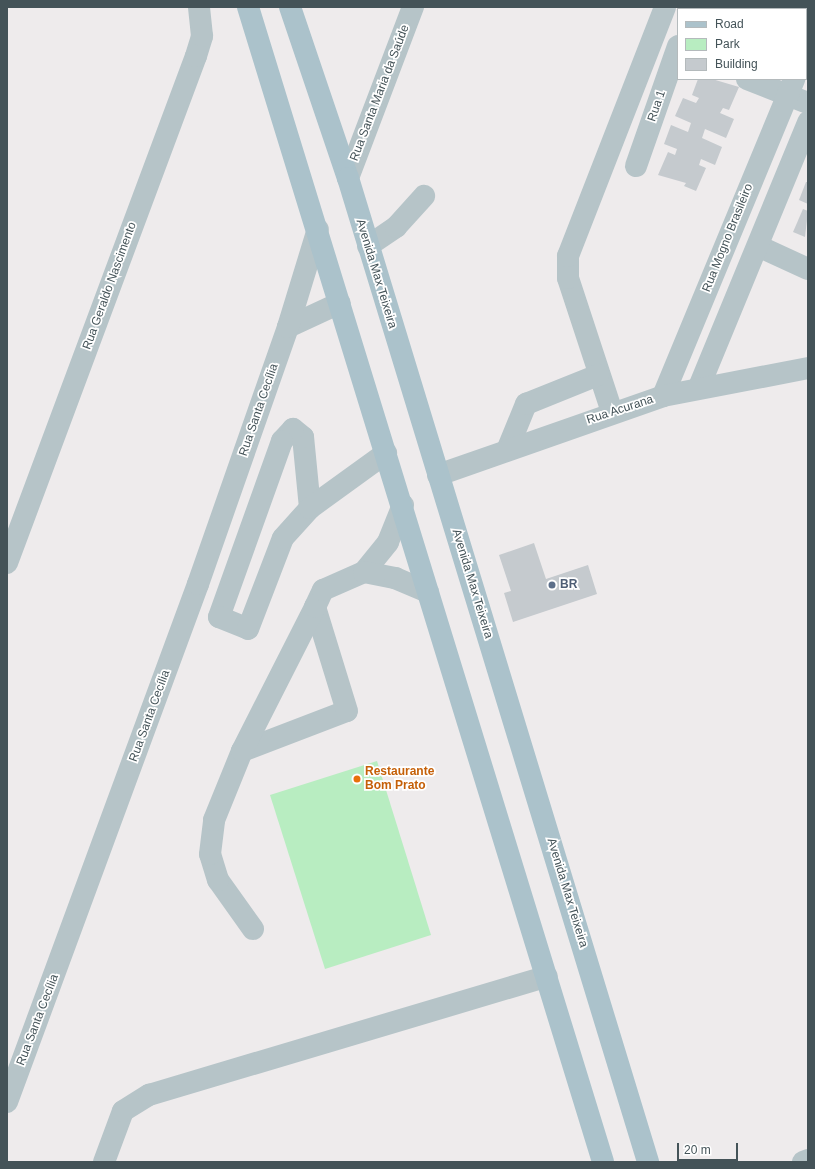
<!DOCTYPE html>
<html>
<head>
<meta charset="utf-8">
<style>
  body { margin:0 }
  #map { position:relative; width:815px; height:1169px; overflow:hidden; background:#eeebec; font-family:Arial,sans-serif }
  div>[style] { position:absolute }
  .green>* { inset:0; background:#b8edc1 }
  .building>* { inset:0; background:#c5cace }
  .minor>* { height:22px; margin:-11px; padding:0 11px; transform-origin:11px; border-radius:11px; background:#b6c4c8 }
  .major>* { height:22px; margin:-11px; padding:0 11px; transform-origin:11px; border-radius:11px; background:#abc2cb }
  .dots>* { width:11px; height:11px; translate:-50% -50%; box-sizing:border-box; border:2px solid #fff; border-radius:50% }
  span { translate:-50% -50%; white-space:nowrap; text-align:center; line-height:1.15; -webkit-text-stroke:3.5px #fff; paint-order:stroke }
  .street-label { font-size:12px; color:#445358 }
  .service-label { font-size:12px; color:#4e5e75; font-weight:700 }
  .left { translate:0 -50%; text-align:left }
  .food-label { font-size:12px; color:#c56008; font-weight:700 }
  .frame { position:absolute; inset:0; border:8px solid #445358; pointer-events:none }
  .legend { position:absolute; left:677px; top:8px; width:130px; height:72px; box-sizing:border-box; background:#fff; border:1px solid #b4babc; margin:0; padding:5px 7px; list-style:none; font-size:12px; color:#445358 }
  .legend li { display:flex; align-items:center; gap:8px; height:20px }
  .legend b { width:20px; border:1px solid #b4babc }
  .scale { position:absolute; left:677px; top:1143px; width:61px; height:18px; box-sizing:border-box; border:2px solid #445358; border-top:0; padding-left:5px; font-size:12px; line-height:14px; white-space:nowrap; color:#445358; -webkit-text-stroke:3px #fff; paint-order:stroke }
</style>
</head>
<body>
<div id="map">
  <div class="green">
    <i style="clip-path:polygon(377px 761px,431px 935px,325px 969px,270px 795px)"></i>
  </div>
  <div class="building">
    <i style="clip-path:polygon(721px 7px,764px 7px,769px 9px,720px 9px)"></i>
    <i style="clip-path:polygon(698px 79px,712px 79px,739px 87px,729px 110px,723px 108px,720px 113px,734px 119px,726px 138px,705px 129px,702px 138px,722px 147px,715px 165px,701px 159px,699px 165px,706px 168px,696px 191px,684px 186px,686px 183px,658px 175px,668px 152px,675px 155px,677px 149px,664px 144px,671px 125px,688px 132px,691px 123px,675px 116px,683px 98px,696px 103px,699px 98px,692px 95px)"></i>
    <i style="clip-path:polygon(806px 182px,808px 182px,808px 204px,799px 200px)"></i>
    <i style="clip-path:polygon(803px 209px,808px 211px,805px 237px,793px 232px)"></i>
    <i style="clip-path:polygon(534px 543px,546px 579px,588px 565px,597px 594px,513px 622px,504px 593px,511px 591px,499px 555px)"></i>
  </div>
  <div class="minor">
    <i style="left:693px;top:9px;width:2px;rotate:-90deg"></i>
    <i style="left:806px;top:48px;width:5px;rotate:-68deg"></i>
    <i style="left:747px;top:79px;width:66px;rotate:21.5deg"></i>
    <i style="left:636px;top:166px;width:127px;rotate:-70.7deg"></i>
    <i style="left:348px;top:178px;width:183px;rotate:-69.2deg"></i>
    <i style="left:368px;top:246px;width:34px;rotate:-34deg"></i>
    <i style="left:396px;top:227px;width:42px;rotate:-47.9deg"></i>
    <i style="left:758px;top:246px;width:55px;rotate:24.7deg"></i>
    <i style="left:288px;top:327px;width:57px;rotate:-24.8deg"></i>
    <i style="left:699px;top:387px;width:287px;rotate:-67.6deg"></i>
    <i style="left:663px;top:396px;width:343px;rotate:-67.5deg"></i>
    <i style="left:612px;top:412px;width:141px;rotate:-108.2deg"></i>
    <i style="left:568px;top:278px;width:22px;rotate:-90deg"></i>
    <i style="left:568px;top:256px;width:267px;rotate:-68.7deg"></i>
    <i style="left:508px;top:448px;width:48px;rotate:-67.8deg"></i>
    <i style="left:526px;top:404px;width:78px;rotate:-21.9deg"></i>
    <i style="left:438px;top:475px;width:238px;rotate:-19.3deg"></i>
    <i style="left:663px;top:396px;width:148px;rotate:-10.9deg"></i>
    <i style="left:310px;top:508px;width:71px;rotate:-95.6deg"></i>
    <i style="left:303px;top:437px;width:13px;rotate:-141deg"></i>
    <i style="left:293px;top:429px;width:16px;rotate:133deg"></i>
    <i style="left:282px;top:441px;width:187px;rotate:109.7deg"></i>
    <i style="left:219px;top:617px;width:31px;rotate:22deg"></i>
    <i style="left:248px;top:629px;width:97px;rotate:-69deg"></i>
    <i style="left:283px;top:538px;width:40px;rotate:-48deg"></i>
    <i style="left:310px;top:508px;width:94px;rotate:-35.9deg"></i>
    <i style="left:7px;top:563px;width:541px;rotate:-69.56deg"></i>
    <i style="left:196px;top:56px;width:21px;rotate:-73deg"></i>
    <i style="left:202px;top:36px;width:29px;rotate:-96deg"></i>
    <i style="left:364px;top:572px;width:38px;rotate:-51deg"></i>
    <i style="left:388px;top:542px;width:40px;rotate:-68deg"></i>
    <i style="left:242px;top:751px;width:112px;rotate:-20.9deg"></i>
    <i style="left:347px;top:711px;width:109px;rotate:-107.1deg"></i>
    <i style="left:253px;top:929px;width:60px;rotate:-125.5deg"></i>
    <i style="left:218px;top:880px;width:27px;rotate:-107deg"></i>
    <i style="left:210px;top:854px;width:34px;rotate:-83deg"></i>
    <i style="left:214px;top:820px;width:74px;rotate:-67.9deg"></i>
    <i style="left:242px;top:751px;width:161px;rotate:-63.1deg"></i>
    <i style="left:315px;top:607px;width:19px;rotate:-65deg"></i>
    <i style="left:323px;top:590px;width:45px;rotate:-23.7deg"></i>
    <i style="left:364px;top:572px;width:32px;rotate:11deg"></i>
    <i style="left:395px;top:578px;width:36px;rotate:23deg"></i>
    <i style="left:7px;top:1102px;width:552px;rotate:-69.76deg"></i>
    <i style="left:198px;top:584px;width:272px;rotate:-70.7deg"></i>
    <i style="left:288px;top:327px;width:102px;rotate:-73deg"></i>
    <i style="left:104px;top:1162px;width:54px;rotate:-69.6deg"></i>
    <i style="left:123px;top:1111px;width:31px;rotate:-32deg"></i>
    <i style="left:149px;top:1095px;width:415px;rotate:-16.6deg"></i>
    <i style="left:803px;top:1162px;width:5px;rotate:-22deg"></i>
  </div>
  <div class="major">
    <i style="left:248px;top:7px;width:1208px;rotate:72.91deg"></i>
    <i style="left:290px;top:7px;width:181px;rotate:71.3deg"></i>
    <i style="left:348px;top:178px;width:1029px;rotate:73.04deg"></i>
  </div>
  <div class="dots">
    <i style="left:552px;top:585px;background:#5c6f8a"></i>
    <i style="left:357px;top:779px;background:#e8710a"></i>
  </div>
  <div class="street-label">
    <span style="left:380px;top:93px;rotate:-69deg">Rua Santa Maria da Saúde</span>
    <span style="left:657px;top:106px;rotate:-71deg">Rua 1</span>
    <span style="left:728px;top:238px;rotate:-68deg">Rua Mogno Brasileiro</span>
    <span style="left:376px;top:274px;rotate:73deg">Avenida Max Teixeira</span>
    <span style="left:110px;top:286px;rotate:-70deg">Rua Geraldo Nascimento</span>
    <span style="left:259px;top:410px;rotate:-71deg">Rua Santa Cecília</span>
    <span style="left:620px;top:410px;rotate:-18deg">Rua Acurana</span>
    <span style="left:472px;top:584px;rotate:73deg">Avenida Max Teixeira</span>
    <span style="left:150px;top:716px;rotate:-70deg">Rua Santa Cecília</span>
    <span style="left:567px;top:893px;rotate:73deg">Avenida Max Teixeira</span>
    <span style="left:38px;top:1020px;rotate:-69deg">Rua Santa Cecília</span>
  </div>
  <div class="service-label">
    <span class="left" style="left:560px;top:585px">BR</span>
  </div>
  <div class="food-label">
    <span class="left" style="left:365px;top:779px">Restaurante<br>Bom Prato</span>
  </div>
  <div class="frame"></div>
  <ul class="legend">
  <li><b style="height:5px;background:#abc2cb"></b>Road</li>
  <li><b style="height:11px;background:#b8edc1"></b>Park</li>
  <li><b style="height:11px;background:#c5cace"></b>Building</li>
  </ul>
  <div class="scale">20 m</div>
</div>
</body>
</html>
